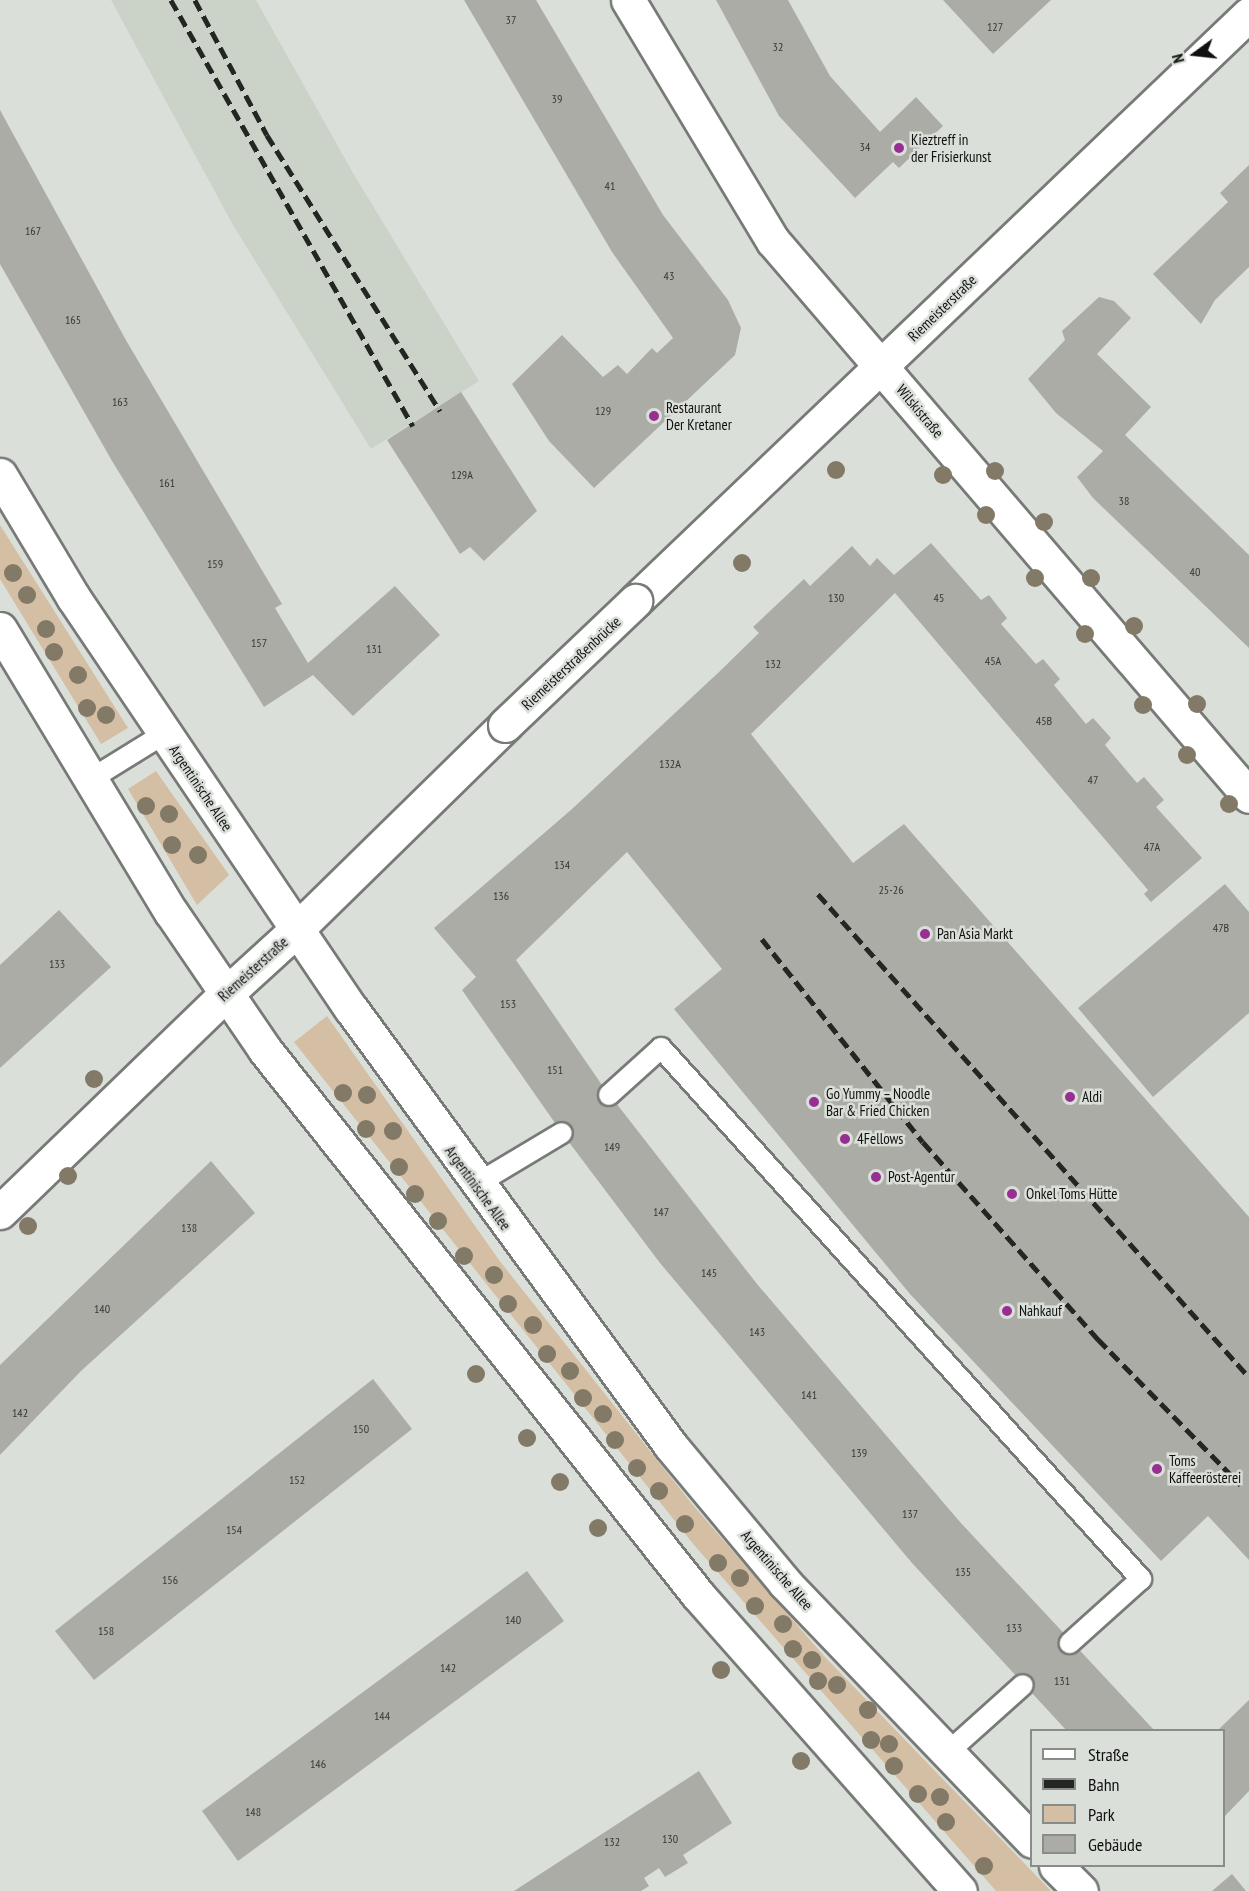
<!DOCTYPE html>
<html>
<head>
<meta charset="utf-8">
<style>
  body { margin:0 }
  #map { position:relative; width:1249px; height:1891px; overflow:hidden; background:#dbdfda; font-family:"PT Sans Narrow",sans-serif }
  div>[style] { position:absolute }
  .built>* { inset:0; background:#cbd3c8 }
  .green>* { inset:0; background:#d4bea4 }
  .building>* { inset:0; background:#acaca6 }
  .roads { filter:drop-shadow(2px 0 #777a76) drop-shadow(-2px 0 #777a76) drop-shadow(0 2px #777a76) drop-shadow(0 -2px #777a76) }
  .lane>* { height:20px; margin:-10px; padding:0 10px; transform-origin:10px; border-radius:10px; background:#fff }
  .street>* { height:33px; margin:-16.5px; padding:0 16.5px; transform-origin:16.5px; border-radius:16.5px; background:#fff }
  .secondary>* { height:33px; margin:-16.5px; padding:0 16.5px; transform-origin:16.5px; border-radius:16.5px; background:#fff }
  .rail>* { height:4.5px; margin-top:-2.25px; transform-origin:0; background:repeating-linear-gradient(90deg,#242623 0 12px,transparent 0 18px) }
  .bridges { filter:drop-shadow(2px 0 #777a76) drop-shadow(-2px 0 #777a76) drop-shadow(0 2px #777a76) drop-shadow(0 -2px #777a76) }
  .street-bridge>* { height:33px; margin:-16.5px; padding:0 16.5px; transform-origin:16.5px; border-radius:16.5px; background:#fff }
  .trees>* { width:18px; height:18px; margin:-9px; border-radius:50%; background:#827966 }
  .dots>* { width:16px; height:16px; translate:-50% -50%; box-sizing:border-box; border:3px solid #dbdfda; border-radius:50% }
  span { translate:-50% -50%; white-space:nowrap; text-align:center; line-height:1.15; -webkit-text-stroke:5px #dbdfda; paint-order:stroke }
  .number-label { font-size:12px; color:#363835 }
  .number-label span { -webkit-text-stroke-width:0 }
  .poi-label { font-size:15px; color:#0f110f }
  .left { translate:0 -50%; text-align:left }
  .street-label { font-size:15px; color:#0f110f }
  .legend { position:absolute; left:1030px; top:1729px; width:195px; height:138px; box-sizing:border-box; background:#dbdfda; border:2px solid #898d89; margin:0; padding:8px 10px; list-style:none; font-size:18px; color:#0f110f }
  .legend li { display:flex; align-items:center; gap:12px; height:30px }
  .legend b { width:30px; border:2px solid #898d89 }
  .north { position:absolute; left:1165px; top:24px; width:60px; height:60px; -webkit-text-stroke:4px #dbdfda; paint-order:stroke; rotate:255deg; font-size:16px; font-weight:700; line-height:24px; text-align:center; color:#0f110f }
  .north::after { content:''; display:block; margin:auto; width:21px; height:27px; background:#0f110f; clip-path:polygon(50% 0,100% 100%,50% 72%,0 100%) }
</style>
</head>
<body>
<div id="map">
  <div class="built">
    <i style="clip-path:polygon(111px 0,256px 0,353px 173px,479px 381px,371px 449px,233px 225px)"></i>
  </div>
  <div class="green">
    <i style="clip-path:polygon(0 525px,128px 728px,101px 744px,0 579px)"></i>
    <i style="clip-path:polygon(156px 771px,229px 875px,197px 905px,128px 789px)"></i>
    <i style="clip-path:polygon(327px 1016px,499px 1260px,692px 1504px,824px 1656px,1051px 1891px,996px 1891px,694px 1545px,294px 1042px)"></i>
  </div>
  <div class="building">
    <i style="clip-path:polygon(464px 0,536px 0,663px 215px,728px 300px,741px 328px,735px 355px,594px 488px,549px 441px,512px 384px,562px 335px,603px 377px,618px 365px,627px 374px,652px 348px,657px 353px,673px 338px,612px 252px)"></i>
    <i style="clip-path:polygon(716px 0,788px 0,830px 76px,880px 132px,916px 97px,943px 126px,899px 168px,893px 162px,855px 198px,779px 116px)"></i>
    <i style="clip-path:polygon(943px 0,1051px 0,993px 54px)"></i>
    <i style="clip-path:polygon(0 110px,127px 342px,282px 604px,275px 608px,308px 663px,395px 586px,440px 635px,353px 716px,313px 675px,264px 707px,112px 461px,0 264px)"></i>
    <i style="clip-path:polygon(1249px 165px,1249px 267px,1215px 300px,1201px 324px,1153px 274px,1228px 202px,1220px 193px)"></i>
    <i style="clip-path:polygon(1099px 297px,1114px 301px,1131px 318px,1097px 354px,1151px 407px,1125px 435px,1249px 555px,1249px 648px,1093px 498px,1077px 477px,1103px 451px,1056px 413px,1028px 379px,1065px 340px,1062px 331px)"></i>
    <i style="clip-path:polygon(461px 392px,537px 511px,484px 561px,470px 547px,460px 554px,387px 440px)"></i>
    <i style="clip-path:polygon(931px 543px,981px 600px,989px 595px,1007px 618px,1001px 624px,1036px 664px,1043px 659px,1060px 679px,1054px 685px,1086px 724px,1093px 718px,1111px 738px,1105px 745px,1137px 783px,1144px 777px,1164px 800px,1156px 807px,1202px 858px,1151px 902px,1144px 894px,1148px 890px,895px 593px,751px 734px,853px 863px,904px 824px,1249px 1217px,1249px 1560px,1208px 1516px,1161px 1561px,910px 1294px,674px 1009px,722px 969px,627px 852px,516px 960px,602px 1085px,757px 1284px,960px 1522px,1154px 1730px,1066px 1730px,912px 1563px,660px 1263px,562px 1133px,462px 990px,476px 977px,434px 928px,572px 809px,719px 672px,759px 633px,753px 627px,804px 579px,810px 586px,852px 546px,870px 566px,877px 558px,894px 575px)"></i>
    <i style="clip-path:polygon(1225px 884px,1249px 912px,1249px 1013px,1153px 1097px,1078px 1008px)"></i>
    <i style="clip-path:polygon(59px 910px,111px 967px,0 1068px,0 965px)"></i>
    <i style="clip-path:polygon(211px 1161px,255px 1213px,81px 1371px,0 1455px,0 1365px)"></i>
    <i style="clip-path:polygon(373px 1379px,412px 1429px,94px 1680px,55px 1631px)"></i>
    <i style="clip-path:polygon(527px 1571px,564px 1621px,238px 1861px,202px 1811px)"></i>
    <i style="clip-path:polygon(1249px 1700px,1249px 1791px,1224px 1817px,1224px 1731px,1218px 1730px)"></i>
    <i style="clip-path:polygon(699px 1771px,732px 1823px,683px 1855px,688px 1863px,665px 1877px,659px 1868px,644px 1878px,649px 1886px,641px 1891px,514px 1891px)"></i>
    <i style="clip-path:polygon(1232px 1874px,1246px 1891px,1212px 1891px)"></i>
  </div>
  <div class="roads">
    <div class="lane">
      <i style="left:91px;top:779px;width:86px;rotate:-31.7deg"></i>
      <i style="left:609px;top:1095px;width:70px;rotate:-42.1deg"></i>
      <i style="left:661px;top:1048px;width:716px;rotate:47.89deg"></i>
      <i style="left:1141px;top:1579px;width:96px;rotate:138deg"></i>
      <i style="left:475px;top:1185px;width:101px;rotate:-30.9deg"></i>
      <i style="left:946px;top:1754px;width:103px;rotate:-41.9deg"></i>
    </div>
    <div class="street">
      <i style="left:628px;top:0;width:281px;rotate:59deg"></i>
      <i style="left:773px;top:241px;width:731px;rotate:49.38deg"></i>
      <i style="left:635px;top:601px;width:849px;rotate:-43.71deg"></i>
      <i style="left:296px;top:930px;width:293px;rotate:-44.4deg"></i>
      <i style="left:0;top:1212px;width:314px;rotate:-44deg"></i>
    </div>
    <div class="secondary">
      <i style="left:0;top:475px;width:142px;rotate:59.1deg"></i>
      <i style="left:73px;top:597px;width:498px;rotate:56deg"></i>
      <i style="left:352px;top:1010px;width:540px;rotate:53.81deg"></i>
      <i style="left:671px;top:1446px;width:178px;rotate:50.2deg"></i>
      <i style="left:785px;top:1583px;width:357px;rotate:46.2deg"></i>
      <i style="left:0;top:629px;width:331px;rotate:58.9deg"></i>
      <i style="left:171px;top:912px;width:167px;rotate:55.7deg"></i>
      <i style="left:265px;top:1050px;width:696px;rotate:51.53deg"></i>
      <i style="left:698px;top:1595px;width:395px;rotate:48.5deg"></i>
      <i style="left:226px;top:994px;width:95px;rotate:-42.4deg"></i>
      <i style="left:1056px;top:1866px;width:35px;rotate:45deg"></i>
    </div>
  </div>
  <div class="rail">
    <i style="left:171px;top:0;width:490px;rotate:60.4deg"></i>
    <i style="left:195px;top:0;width:153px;rotate:61.9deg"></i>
    <i style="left:267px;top:135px;width:326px;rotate:57.9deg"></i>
    <i style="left:818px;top:894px;width:647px;rotate:48.26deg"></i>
    <i style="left:762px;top:939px;width:259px;rotate:51.6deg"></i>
    <i style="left:923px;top:1142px;width:264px;rotate:48.4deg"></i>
    <i style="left:1098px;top:1339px;width:204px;rotate:45.6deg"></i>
  </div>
  <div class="bridges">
    <div class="street-bridge">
      <i style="left:505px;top:725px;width:180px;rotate:-43.6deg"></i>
    </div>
  </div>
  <div class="trees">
    <i style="left:836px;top:470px"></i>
    <i style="left:995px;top:471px"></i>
    <i style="left:943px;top:475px"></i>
    <i style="left:986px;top:515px"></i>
    <i style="left:1044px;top:522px"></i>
    <i style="left:742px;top:563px"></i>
    <i style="left:13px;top:573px"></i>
    <i style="left:1035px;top:578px"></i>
    <i style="left:1091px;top:578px"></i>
    <i style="left:27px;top:595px"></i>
    <i style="left:1134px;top:626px"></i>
    <i style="left:46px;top:629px"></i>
    <i style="left:1085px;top:634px"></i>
    <i style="left:54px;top:652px"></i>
    <i style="left:78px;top:675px"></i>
    <i style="left:1197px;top:704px"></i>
    <i style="left:1143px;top:705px"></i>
    <i style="left:87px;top:708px"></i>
    <i style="left:106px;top:715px"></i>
    <i style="left:1187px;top:755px"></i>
    <i style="left:1229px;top:804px"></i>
    <i style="left:146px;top:806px"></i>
    <i style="left:169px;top:814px"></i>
    <i style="left:172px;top:845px"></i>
    <i style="left:198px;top:855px"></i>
    <i style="left:94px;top:1079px"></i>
    <i style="left:343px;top:1093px"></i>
    <i style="left:367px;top:1095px"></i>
    <i style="left:366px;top:1129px"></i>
    <i style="left:393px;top:1131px"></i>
    <i style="left:399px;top:1167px"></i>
    <i style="left:68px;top:1176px"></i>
    <i style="left:415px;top:1194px"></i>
    <i style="left:438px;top:1221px"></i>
    <i style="left:28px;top:1226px"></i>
    <i style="left:464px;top:1256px"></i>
    <i style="left:494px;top:1275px"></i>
    <i style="left:508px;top:1304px"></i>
    <i style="left:533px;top:1325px"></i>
    <i style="left:547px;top:1354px"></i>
    <i style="left:570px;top:1371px"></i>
    <i style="left:476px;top:1374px"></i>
    <i style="left:583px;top:1398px"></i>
    <i style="left:603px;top:1414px"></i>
    <i style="left:527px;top:1438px"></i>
    <i style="left:615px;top:1440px"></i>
    <i style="left:637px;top:1468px"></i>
    <i style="left:560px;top:1482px"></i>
    <i style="left:659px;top:1491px"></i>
    <i style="left:685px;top:1524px"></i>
    <i style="left:598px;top:1528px"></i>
    <i style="left:718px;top:1563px"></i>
    <i style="left:740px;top:1578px"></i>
    <i style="left:755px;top:1606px"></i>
    <i style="left:783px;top:1624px"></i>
    <i style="left:793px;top:1649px"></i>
    <i style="left:812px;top:1660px"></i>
    <i style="left:721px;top:1670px"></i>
    <i style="left:818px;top:1681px"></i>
    <i style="left:837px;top:1685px"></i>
    <i style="left:868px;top:1710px"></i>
    <i style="left:871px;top:1740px"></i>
    <i style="left:889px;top:1744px"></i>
    <i style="left:801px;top:1761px"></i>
    <i style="left:894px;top:1766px"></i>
    <i style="left:918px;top:1794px"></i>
    <i style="left:940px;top:1797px"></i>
    <i style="left:946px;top:1822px"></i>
    <i style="left:984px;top:1866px"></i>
  </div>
  <div class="dots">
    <i style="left:899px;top:148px;background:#972e91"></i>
    <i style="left:654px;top:416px;background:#972e91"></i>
    <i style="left:925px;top:934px;background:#972e91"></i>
    <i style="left:1070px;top:1097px;background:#972e91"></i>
    <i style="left:814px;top:1102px;background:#972e91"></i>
    <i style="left:845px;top:1139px;background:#972e91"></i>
    <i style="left:876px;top:1177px;background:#972e91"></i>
    <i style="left:1012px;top:1194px;background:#972e91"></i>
    <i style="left:1007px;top:1311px;background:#972e91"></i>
    <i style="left:1157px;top:1469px;background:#972e91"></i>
  </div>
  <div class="number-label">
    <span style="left:511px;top:20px">37</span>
    <span style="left:995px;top:27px">127</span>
    <span style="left:778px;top:47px">32</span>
    <span style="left:557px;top:99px">39</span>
    <span style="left:865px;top:147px">34</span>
    <span style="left:610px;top:186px">41</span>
    <span style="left:33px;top:231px">167</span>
    <span style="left:669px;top:276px">43</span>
    <span style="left:73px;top:320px">165</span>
    <span style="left:120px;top:402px">163</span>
    <span style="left:603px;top:411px">129</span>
    <span style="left:462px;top:475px">129A</span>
    <span style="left:167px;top:483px">161</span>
    <span style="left:1124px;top:501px">38</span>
    <span style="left:215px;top:564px">159</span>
    <span style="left:1195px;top:572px">40</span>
    <span style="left:836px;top:598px">130</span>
    <span style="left:939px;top:598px">45</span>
    <span style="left:259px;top:643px">157</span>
    <span style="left:374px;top:649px">131</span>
    <span style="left:993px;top:661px">45A</span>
    <span style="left:773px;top:664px">132</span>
    <span style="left:1044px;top:721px">45B</span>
    <span style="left:670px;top:764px">132A</span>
    <span style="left:1093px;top:780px">47</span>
    <span style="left:1152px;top:847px">47A</span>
    <span style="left:562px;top:865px">134</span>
    <span style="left:891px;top:890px">25-26</span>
    <span style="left:501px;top:896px">136</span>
    <span style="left:1221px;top:928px">47B</span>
    <span style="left:57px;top:964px">133</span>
    <span style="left:508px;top:1004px">153</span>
    <span style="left:555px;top:1070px">151</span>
    <span style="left:612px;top:1147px">149</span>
    <span style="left:661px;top:1212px">147</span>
    <span style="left:189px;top:1228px">138</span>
    <span style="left:709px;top:1273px">145</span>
    <span style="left:102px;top:1309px">140</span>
    <span style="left:757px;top:1332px">143</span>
    <span style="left:809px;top:1395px">141</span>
    <span style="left:20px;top:1413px">142</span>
    <span style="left:361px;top:1429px">150</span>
    <span style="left:859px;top:1453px">139</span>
    <span style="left:297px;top:1480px">152</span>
    <span style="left:910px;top:1514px">137</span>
    <span style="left:234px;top:1530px">154</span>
    <span style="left:963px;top:1572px">135</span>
    <span style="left:170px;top:1580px">156</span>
    <span style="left:513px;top:1620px">140</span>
    <span style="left:1014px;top:1628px">133</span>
    <span style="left:106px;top:1631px">158</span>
    <span style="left:448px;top:1668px">142</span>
    <span style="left:1062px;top:1681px">131</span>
    <span style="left:382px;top:1716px">144</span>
    <span style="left:318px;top:1764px">146</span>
    <span style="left:253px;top:1812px">148</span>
    <span style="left:670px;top:1839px">130</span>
    <span style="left:612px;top:1842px">132</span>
  </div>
  <div class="poi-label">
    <span class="left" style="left:911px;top:148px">Kieztreff in<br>der Frisierkunst</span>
    <span class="left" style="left:666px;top:416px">Restaurant<br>Der Kretaner</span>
    <span class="left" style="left:937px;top:934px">Pan Asia Markt</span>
    <span class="left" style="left:826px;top:1102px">Go Yummy – Noodle<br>Bar &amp; Fried Chicken</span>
    <span class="left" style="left:1082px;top:1097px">Aldi</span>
    <span class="left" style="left:857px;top:1139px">4Fellows</span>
    <span class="left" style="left:888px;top:1177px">Post-Agentur</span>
    <span class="left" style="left:1026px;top:1194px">Onkel Toms Hütte</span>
    <span class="left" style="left:1019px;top:1311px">Nahkauf</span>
    <span class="left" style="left:1169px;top:1469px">Toms<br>Kaffeerösterei</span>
  </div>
  <div class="street-label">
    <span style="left:942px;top:308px;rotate:-44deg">Riemeisterstraße</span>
    <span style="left:920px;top:411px;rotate:50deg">Wilskistraße</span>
    <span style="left:571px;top:663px;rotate:-43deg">Riemeisterstraßenbrücke</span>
    <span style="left:201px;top:788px;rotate:56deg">Argentinische Allee</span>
    <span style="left:253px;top:969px;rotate:-42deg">Riemeisterstraße</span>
    <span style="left:478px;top:1188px;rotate:54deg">Argentinische Allee</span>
    <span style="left:777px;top:1570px;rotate:49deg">Argentinische Allee</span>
  </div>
  <ul class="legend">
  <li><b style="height:8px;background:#fff"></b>Straße</li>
  <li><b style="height:8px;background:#242623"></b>Bahn</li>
  <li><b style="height:16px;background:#d4bea4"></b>Park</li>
  <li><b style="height:16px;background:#acaca6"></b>Gebäude</li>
  </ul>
  <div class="north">N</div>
</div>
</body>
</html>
